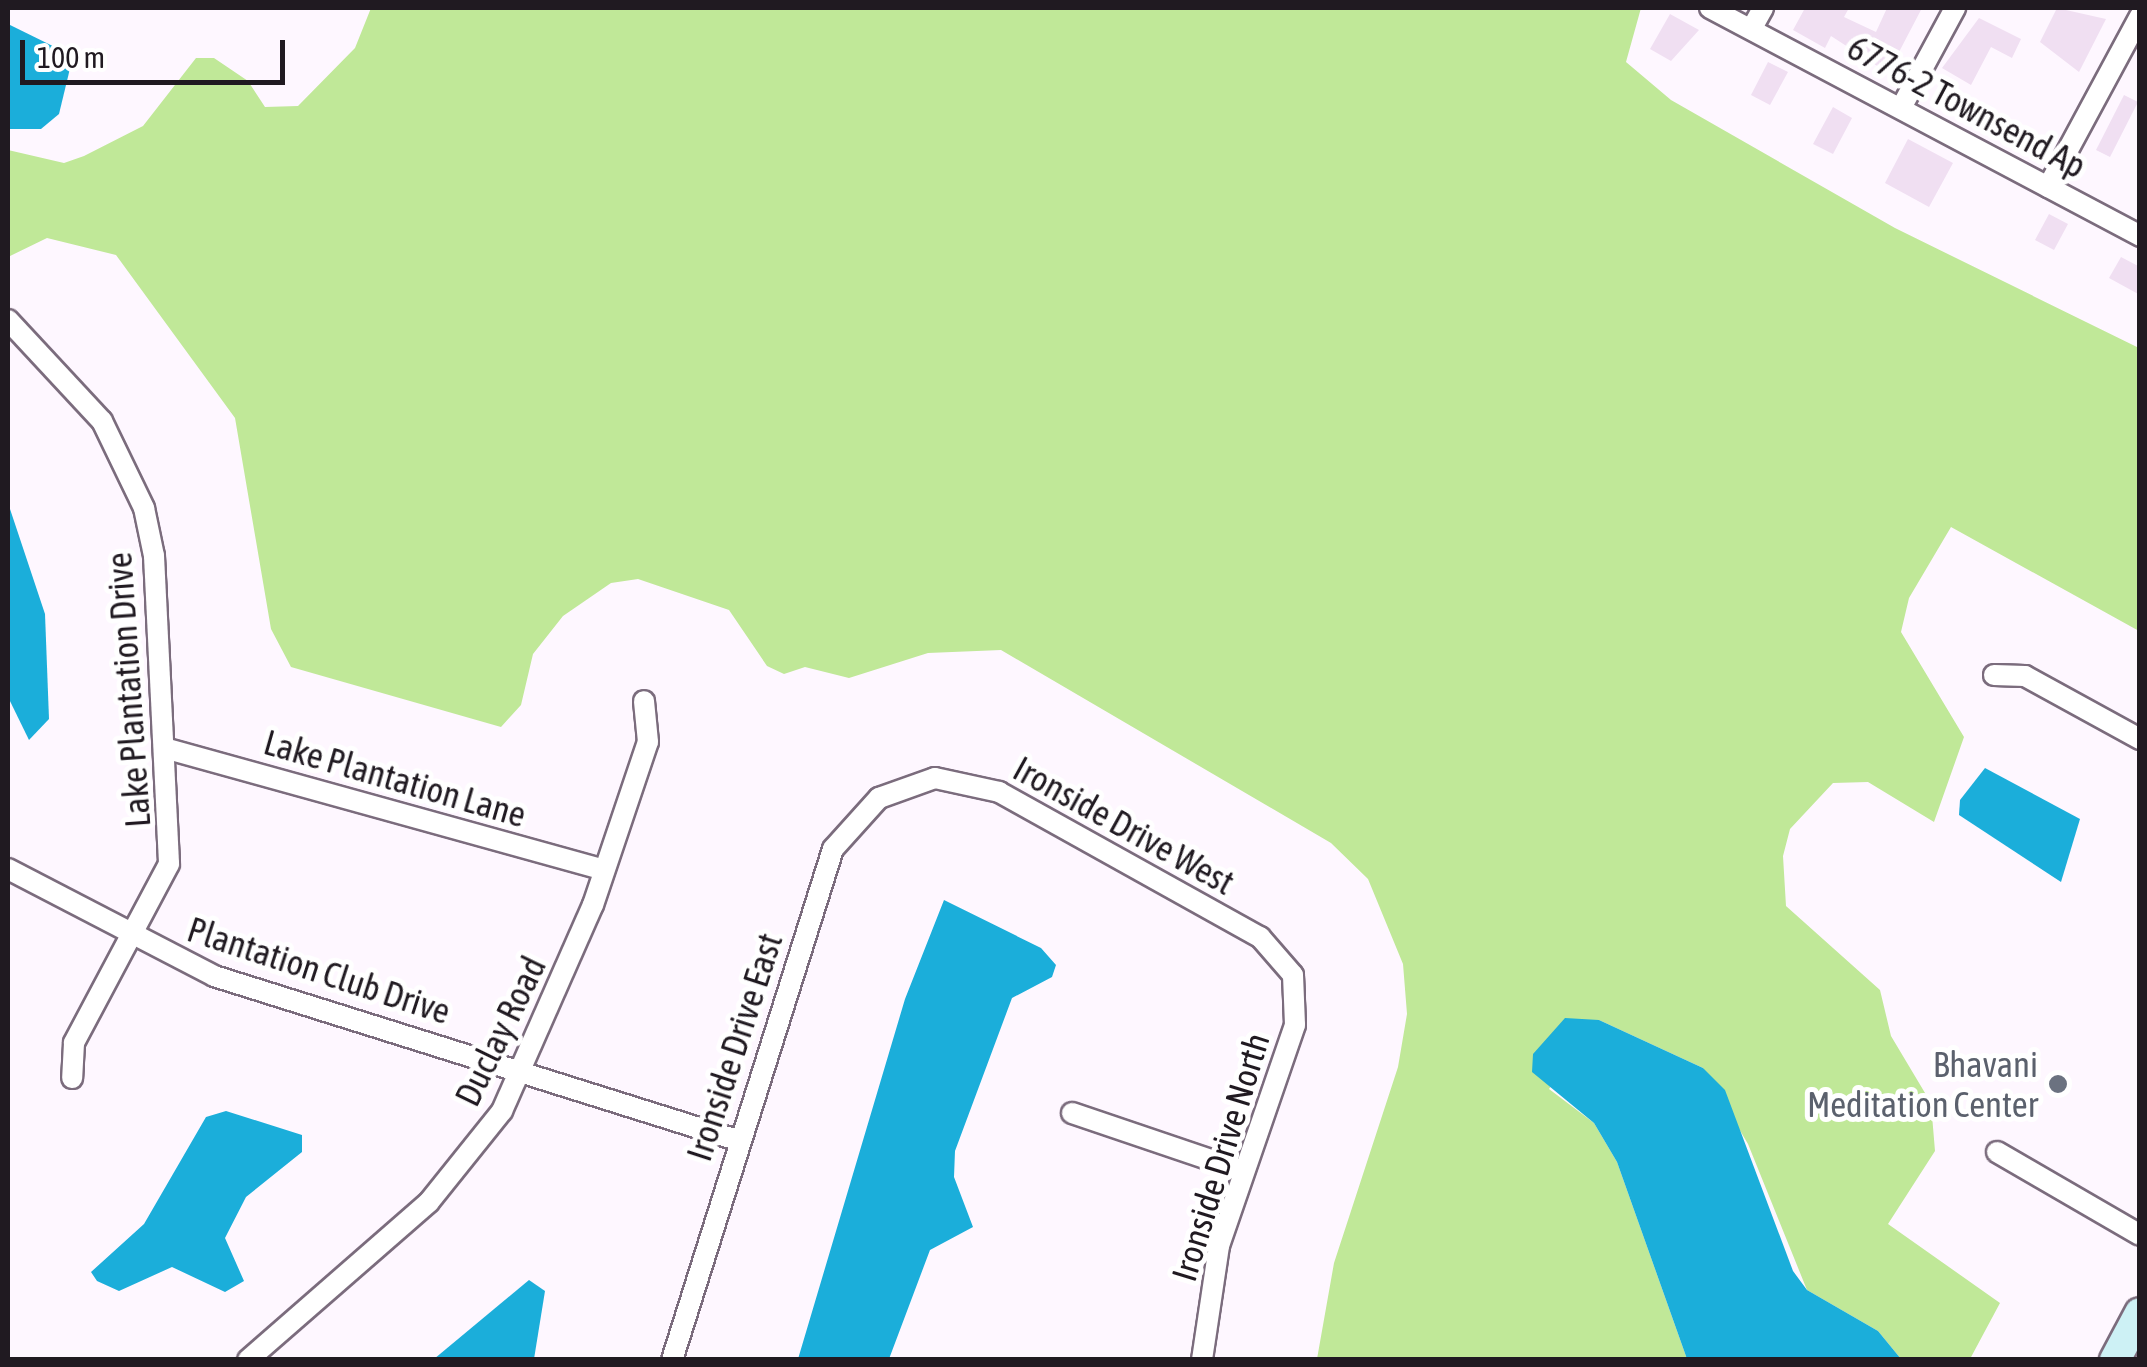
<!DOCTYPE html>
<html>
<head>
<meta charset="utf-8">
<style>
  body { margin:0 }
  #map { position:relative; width:2147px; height:1367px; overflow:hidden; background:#fef7ff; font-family:"Asap Condensed",sans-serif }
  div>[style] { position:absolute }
  .green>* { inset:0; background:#c0e898 }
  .water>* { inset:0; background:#1baeda }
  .building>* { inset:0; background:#f0dff2 }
  .roads { filter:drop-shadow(2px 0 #7b6c7d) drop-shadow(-2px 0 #7b6c7d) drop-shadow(0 2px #7b6c7d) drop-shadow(0 -2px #7b6c7d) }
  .street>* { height:20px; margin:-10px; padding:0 10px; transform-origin:10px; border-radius:10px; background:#fff }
  .secondary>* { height:30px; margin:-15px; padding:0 15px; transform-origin:15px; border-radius:15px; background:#cdf1f5 }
  .dots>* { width:28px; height:28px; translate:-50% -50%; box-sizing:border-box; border:5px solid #fff; border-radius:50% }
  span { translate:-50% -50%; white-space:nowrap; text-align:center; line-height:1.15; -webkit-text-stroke:10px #fff; paint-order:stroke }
  .street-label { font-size:35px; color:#201a21 }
  .worship-label { font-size:35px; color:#5b616d }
  .right { translate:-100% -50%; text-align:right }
  .frame { position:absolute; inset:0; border:10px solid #201a21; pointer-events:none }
  .scale { position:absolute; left:20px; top:40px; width:265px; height:45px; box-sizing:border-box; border:5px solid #201a21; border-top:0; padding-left:12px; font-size:30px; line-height:35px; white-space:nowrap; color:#201a21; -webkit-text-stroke:8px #fff; paint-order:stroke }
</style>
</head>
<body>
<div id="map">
  <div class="green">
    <i style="clip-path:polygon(371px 8px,1641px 8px,1626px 62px,1671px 100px,1895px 228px,2139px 348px,2139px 631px,1951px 527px,1909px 598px,1901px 632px,1964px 737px,1934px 822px,1868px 782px,1833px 783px,1790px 829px,1783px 856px,1786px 906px,1880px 990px,1891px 1036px,1931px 1103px,1935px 1151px,1888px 1224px,2000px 1303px,1970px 1359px,1901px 1359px,1878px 1331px,1807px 1290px,1748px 1144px,1703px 1068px,1599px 1020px,1549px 1089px,1594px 1123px,1617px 1162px,1687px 1359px,1317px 1359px,1334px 1263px,1398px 1067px,1407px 1014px,1403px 964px,1368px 879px,1331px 843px,1001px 650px,928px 653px,849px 678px,805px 667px,784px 674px,767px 666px,729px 610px,638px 579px,611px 583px,563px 616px,533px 654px,521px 705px,501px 727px,291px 667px,271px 629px,235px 418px,116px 255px,47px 238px,8px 257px,8px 150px,64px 163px,84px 156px,143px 126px,196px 58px,214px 58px,248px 81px,265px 107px,298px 106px,355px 48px)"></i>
  </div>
  <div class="water">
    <i style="clip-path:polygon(8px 24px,73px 56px,59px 114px,41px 129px,8px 129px)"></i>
    <i style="clip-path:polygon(8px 503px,45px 614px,49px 719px,29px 740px,8px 697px)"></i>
    <i style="clip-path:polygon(1985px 768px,2080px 819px,2061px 882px,1959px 815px,1960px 800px)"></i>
    <i style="clip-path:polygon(944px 900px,1041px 948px,1056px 965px,1052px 977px,1012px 998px,955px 1151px,954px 1177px,973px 1227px,930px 1250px,889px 1359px,798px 1359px,905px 999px)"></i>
    <i style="clip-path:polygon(1565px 1018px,1599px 1020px,1703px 1068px,1725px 1090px,1793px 1271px,1807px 1290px,1878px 1331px,1901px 1359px,1687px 1359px,1617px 1162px,1594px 1123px,1532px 1072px,1533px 1054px)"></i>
    <i style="clip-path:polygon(226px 1111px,302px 1135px,302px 1152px,246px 1197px,225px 1238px,244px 1281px,225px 1292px,172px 1267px,119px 1291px,97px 1281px,91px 1272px,144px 1224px,206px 1117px)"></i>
    <i style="clip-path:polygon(529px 1280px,545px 1291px,534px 1359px,434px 1359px)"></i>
  </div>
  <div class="building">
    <i style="clip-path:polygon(1805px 8px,1849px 8px,1844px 17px,1876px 32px,1887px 8px,1922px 8px,1888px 73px,1831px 36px,1825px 48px,1793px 30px)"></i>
    <i style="clip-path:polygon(2057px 8px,2106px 19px,2079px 72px,2040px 42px)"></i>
    <i style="clip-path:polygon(1670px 14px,1699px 30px,1671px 61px,1650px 49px)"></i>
    <i style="clip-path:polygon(1979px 18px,2021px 39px,2012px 58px,1991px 47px,1971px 85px,1942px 68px)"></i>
    <i style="clip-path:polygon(1768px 62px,1788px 72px,1770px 105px,1751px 95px)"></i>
    <i style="clip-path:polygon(2124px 95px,2138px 102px,2110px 157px,2096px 150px)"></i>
    <i style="clip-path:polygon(1833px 107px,1852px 118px,1833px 154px,1813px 144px)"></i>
    <i style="clip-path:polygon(1908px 139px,1953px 163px,1929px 207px,1885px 183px)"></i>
    <i style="clip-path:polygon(2049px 214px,2068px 224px,2054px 250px,2035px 240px)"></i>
    <i style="clip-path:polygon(2121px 257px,2140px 267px,2140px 295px,2109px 278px)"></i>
  </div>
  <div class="roads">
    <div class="street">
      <i style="left:1710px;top:8px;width:487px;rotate:27.9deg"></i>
      <i style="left:1752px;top:28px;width:23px;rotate:-61deg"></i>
      <i style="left:1901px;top:108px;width:114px;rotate:-61.6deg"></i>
      <i style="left:2048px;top:187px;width:194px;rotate:-61.7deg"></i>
      <i style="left:8px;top:320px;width:138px;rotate:47.1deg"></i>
      <i style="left:102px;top:421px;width:97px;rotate:64.2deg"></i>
      <i style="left:144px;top:508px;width:49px;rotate:78.2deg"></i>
      <i style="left:154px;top:556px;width:308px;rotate:87.2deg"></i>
      <i style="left:169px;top:864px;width:203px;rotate:118deg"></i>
      <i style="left:74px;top:1043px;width:35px;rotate:93deg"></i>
      <i style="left:1994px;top:675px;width:31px;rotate:2deg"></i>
      <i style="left:2025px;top:676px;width:131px;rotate:28.7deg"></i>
      <i style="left:168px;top:749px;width:452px;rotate:15.5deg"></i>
      <i style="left:8px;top:869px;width:232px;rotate:27.4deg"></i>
      <i style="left:214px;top:976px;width:548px;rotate:17.41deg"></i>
      <i style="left:1072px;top:1113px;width:181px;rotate:18.7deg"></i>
      <i style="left:1997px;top:1152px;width:165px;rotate:30.1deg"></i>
      <i style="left:248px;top:1360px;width:240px;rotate:-41.1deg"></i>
      <i style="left:429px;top:1202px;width:117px;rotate:-51.3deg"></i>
      <i style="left:502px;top:1111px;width:225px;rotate:-66.2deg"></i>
      <i style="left:593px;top:905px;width:172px;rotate:-71.4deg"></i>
      <i style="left:648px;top:742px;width:41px;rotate:-95.6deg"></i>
      <i style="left:672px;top:1360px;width:536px;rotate:-72.51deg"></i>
      <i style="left:833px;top:849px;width:69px;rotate:-48deg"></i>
      <i style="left:879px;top:798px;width:59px;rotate:-19.7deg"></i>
      <i style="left:935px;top:778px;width:66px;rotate:12.3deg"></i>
      <i style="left:999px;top:792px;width:299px;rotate:29.1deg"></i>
      <i style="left:1260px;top:937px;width:50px;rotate:49deg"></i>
      <i style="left:1293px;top:975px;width:50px;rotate:87.7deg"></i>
      <i style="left:1295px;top:1025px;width:234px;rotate:109deg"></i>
      <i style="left:1219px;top:1246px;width:115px;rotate:98.5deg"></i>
    </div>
    <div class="secondary">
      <i style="left:2115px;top:1360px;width:53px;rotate:-62deg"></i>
    </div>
  </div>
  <div class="dots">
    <i style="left:2058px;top:1084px;background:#6b7280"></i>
  </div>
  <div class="street-label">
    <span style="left:1967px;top:106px;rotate:28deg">6776-2 Townsend Ap</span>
    <span style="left:128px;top:690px;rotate:-94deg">Lake Plantation Drive</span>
    <span style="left:395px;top:778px;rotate:16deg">Lake Plantation Lane</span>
    <span style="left:1124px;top:825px;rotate:29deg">Ironside Drive West</span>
    <span style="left:319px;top:970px;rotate:18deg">Plantation Club Drive</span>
    <span style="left:500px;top:1031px;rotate:-64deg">Duclay Road</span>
    <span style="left:734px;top:1047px;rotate:-72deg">Ironside Drive East</span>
    <span style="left:1220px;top:1157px;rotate:-73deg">Ironside Drive North</span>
  </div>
  <div class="worship-label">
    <span class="right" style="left:2038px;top:1084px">Bhavani<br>Meditation Center</span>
  </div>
  <div class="frame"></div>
  <div class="scale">100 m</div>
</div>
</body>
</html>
